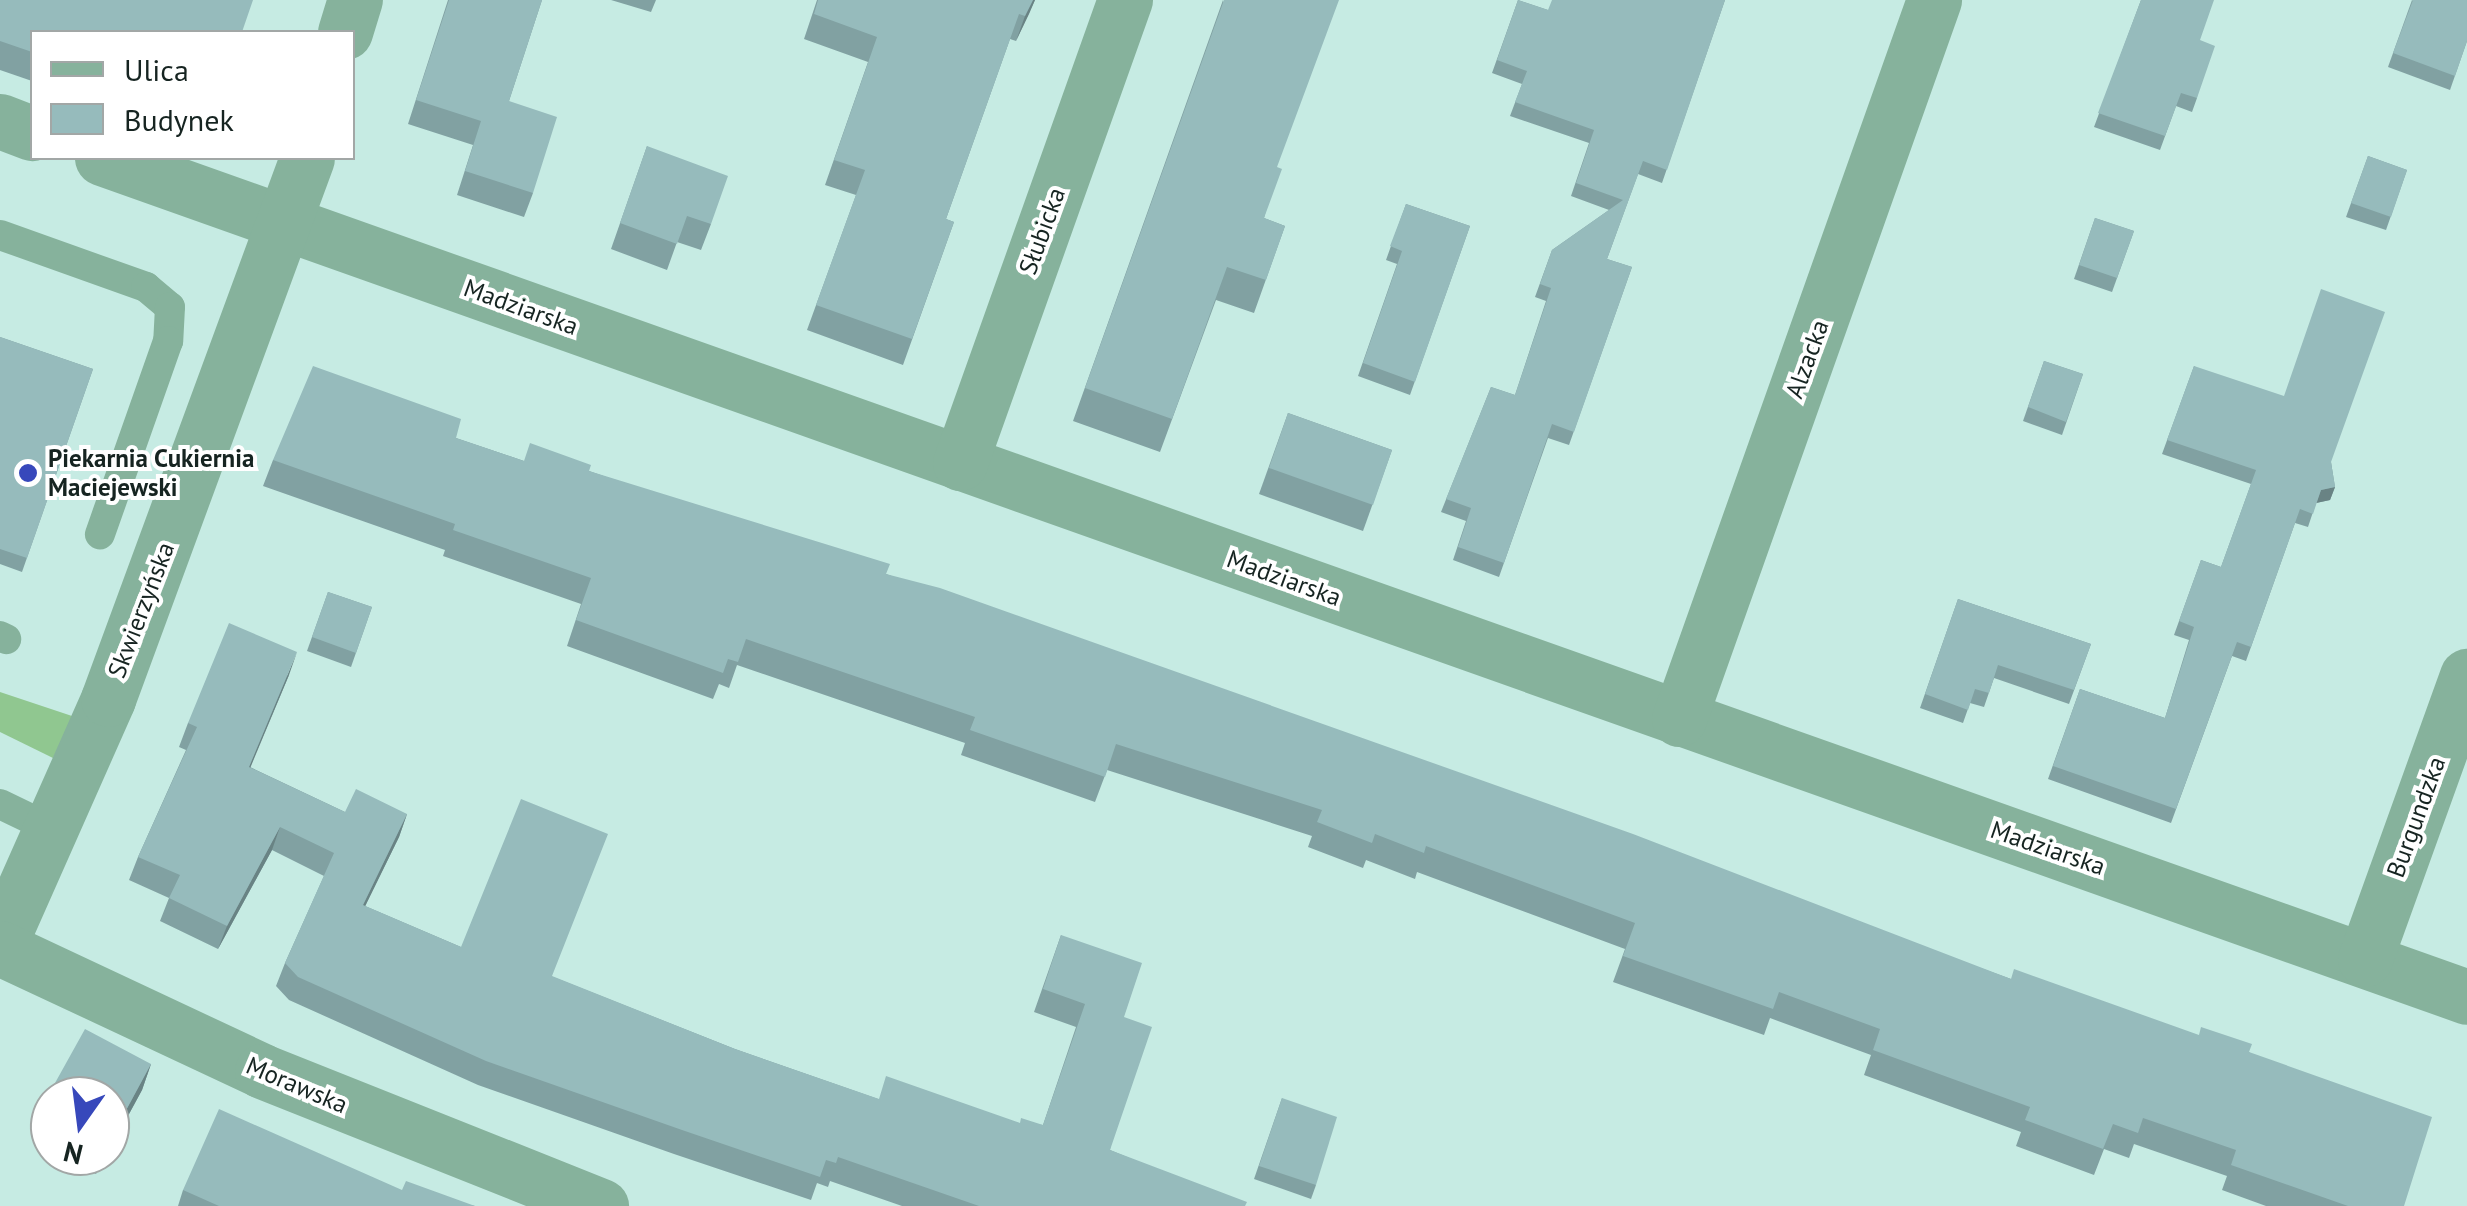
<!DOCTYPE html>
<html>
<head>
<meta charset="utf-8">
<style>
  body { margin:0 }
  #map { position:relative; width:2467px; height:1206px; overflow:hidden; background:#c6ebe3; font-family:"PT Sans",sans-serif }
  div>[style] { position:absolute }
  .green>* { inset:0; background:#90c790 }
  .lane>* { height:30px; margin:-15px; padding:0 15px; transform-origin:15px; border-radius:15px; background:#86b29c }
  .street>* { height:55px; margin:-27.5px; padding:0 27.5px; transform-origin:27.5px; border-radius:27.5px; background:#86b29c }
  .wall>* { inset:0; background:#81a1a2 }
  .shaded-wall>* { inset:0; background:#698384 }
  .building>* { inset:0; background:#96bbbc }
  .dots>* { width:28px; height:28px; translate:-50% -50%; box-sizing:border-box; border:5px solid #fff; border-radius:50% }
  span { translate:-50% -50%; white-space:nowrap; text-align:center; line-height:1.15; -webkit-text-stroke:8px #fff; paint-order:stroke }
  .street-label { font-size:25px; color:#162421 }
  .poi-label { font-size:25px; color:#162421; font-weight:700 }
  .left { translate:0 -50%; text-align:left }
  .legend { position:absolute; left:30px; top:30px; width:325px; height:130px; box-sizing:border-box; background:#fff; border:2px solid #a2a7a6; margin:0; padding:12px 18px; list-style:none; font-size:30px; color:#162421 }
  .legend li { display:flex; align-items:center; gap:20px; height:50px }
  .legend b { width:50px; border:2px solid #a2a7a6 }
  .north { position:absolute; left:30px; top:1076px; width:100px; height:100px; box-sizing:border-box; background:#fff; border:2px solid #a2a7a6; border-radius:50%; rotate:194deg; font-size:28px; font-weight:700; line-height:40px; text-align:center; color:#162421 }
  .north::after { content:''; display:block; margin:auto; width:35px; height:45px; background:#3748bb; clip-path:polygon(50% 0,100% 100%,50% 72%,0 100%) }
</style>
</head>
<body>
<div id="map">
  <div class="green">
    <i style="clip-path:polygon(0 692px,75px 717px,53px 758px,0 732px)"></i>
  </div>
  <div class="lane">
    <i style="left:0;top:235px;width:155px;rotate:19.6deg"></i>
    <i style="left:146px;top:287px;width:31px;rotate:40deg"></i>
    <i style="left:170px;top:307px;width:34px;rotate:93deg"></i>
    <i style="left:168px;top:341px;width:205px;rotate:109.4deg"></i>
    <i style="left:0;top:636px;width:7px;rotate:27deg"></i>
    <i style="left:0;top:804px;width:58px;rotate:25.7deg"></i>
  </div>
  <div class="street">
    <i style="left:345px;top:32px;width:34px;rotate:-73deg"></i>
    <i style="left:0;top:121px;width:34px;rotate:21deg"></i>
    <i style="left:102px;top:158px;width:2509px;rotate:19.53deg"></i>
    <i style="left:960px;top:463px;width:492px;rotate:-70.4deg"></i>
    <i style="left:1679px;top:719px;width:763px;rotate:-70.47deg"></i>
    <i style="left:0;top:943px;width:267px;rotate:-66.1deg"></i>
    <i style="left:108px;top:699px;width:576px;rotate:-69.8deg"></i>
    <i style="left:0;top:948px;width:289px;rotate:25.1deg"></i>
    <i style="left:262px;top:1071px;width:365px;rotate:21.7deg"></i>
    <i style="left:2365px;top:959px;width:301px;rotate:-70.2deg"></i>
  </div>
  <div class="wall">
    <i style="clip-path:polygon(0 0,32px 32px,32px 81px,0 70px)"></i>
    <i style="clip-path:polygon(448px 0,542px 0,509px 101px,533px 193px,524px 217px,457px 195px,473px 145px,408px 124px)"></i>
    <i style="clip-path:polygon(611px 0,656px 0,651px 12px)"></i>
    <i style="clip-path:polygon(817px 0,1035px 0,1016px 41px,1010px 39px,946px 219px,954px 222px,903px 365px,807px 330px,856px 195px,825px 185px,868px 62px,804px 39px)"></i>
    <i style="clip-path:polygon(1223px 0,1277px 167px,1264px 218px,1285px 226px,1254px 313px,1216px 300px,1160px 452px,1073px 421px)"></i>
    <i style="clip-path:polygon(1518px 0,1548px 10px,1725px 0,1662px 183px,1638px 174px,1607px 259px,1632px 267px,1569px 445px,1548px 438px,1499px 577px,1453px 560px,1466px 521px,1441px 512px,1491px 387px,1515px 395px,1546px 301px,1535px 297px,1552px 250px,1609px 210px,1571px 196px,1589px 143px,1510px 116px,1522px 84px,1492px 73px)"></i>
    <i style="clip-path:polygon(2141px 0,2200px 40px,2197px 98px,2192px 112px,2176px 106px,2160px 150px,2094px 127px)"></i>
    <i style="clip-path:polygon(2412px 0,2467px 41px,2450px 90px,2388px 67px)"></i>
    <i style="clip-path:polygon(647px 146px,711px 224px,701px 250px,677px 242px,667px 270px,611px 249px)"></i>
    <i style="clip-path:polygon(2368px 156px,2407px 170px,2386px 230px,2346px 217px)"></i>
    <i style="clip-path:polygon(1406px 204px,1470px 226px,1410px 395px,1358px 376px,1397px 264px,1386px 260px)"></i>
    <i style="clip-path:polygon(2095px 218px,2134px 231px,2112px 292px,2074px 279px)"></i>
    <i style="clip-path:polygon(0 337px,93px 369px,22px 572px,0 564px)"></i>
    <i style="clip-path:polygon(2044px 361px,2083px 374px,2062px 435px,2023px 421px)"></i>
    <i style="clip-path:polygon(2194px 366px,2331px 462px,2335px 487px,2330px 500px,2316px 503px,2308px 527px,2295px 523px,2246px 661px,2232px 656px,2171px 823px,2048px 779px,2080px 689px,2165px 718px,2189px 640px,2174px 635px,2201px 560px,2221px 567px,2251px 484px,2162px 454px)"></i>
    <i style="clip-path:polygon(1288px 413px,1392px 450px,1363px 531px,1259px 494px)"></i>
    <i style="clip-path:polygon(456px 438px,524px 461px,589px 471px,886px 574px,2011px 979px,2249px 1052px,2404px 1206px,2266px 1206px,2222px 1190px,2227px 1176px,2134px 1144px,2129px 1158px,2104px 1149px,2094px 1175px,2016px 1146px,2021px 1132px,1864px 1075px,1871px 1055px,1770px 1018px,1764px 1035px,1613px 982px,1625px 949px,1417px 872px,1415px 879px,1366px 860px,1363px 868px,1308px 847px,1312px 836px,1107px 770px,1095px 802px,961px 755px,965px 743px,737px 665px,729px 688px,719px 684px,713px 699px,567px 646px,581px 604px,443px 556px,445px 550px,263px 486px,273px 460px)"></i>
    <i style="clip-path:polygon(328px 592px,372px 607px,351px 667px,307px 651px)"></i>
    <i style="clip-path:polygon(1958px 599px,2091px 644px,2069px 704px,1994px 678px,1984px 707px,1970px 703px,1963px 723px,1920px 708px)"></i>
    <i style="clip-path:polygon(289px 675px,250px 767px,345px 812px,407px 814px,399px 837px,365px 906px,461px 947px,553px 977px,735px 1049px,878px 1099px,1019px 1123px,1043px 1125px,1076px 1027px,1034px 1012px,1061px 935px,1124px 1017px,1110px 1150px,1245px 1206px,902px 1206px,830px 1181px,828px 1187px,817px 1183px,811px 1200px,674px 1154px,478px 1085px,289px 1000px,276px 986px,285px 963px,324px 876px,272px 850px,218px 949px,160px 921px,169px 898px,129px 880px,138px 857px,186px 750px,179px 747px,188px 723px)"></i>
    <i style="clip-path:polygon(151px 1064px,142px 1090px,110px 1149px,110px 1096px,51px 1096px,55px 1083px)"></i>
    <i style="clip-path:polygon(1282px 1098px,1316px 1185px,1311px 1199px,1254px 1179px)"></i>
    <i style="clip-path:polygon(63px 1156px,106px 1156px,96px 1174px)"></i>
    <i style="clip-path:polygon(183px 1190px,402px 1190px,475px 1206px,178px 1206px)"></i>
  </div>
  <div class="shaded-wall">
    <i style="clip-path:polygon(1033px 0,1035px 0,1029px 14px,1016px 41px,1025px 16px)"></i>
    <i style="clip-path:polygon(2335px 487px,2330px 500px,2316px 503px,2321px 490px)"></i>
    <i style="clip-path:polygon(297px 652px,289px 675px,241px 790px,249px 767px)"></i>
    <i style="clip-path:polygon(407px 814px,399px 837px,354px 929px,363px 905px)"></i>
    <i style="clip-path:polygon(280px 827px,272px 850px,218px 949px,227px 926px)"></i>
    <i style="clip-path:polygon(151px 1064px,142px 1090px,110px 1149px,110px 1140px)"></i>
  </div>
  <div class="building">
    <i style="clip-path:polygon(0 0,253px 0,242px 32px,32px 32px,32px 52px,0 41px)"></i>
    <i style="clip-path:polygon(449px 0,542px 0,509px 101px,557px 117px,533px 193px,465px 171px,481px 121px,416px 100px)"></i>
    <i style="clip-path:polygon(818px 0,1033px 0,1025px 16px,1019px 14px,946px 219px,954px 222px,912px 339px,816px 305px,865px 170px,834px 160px,877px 37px,814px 14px)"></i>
    <i style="clip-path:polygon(1224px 0,1339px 0,1277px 167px,1282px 169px,1264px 218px,1285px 226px,1266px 280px,1227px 267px,1172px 419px,1085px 388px)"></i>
    <i style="clip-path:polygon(1518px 0,1548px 10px,1552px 0,1725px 0,1667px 170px,1643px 161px,1607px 259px,1632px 267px,1574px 432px,1552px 424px,1504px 563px,1458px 547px,1471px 508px,1446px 499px,1491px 387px,1515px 395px,1551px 288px,1540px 284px,1552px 250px,1623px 200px,1576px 183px,1594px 130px,1515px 102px,1527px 71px,1497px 60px)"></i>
    <i style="clip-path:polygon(2141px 0,2214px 0,2200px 40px,2215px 46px,2197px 98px,2181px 93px,2165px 136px,2098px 113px)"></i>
    <i style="clip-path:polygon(2413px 0,2467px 0,2467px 41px,2455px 76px,2393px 53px)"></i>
    <i style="clip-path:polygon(647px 146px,728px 176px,711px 224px,687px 216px,677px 244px,620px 223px)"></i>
    <i style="clip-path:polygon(2368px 156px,2407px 170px,2391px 217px,2351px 203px)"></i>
    <i style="clip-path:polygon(1406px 204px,1470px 226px,1415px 382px,1363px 363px,1402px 251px,1390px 246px)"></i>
    <i style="clip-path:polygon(2095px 218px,2134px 231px,2117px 278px,2079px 265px)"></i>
    <i style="clip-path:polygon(2321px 289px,2385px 312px,2331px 462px,2335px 487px,2321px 490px,2313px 514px,2300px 509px,2251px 647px,2237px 642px,2176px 809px,2053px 766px,2080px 689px,2165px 718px,2194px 627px,2179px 621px,2201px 560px,2221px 567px,2256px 470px,2167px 440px,2194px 366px,2284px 396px)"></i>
    <i style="clip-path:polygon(0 337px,93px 369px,27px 558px,0 549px)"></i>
    <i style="clip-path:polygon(2044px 361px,2083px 374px,2066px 422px,2028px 407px)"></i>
    <i style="clip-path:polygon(313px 366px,461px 419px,456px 438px,524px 461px,530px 443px,591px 465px,589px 471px,890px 564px,886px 574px,940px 588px,1633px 834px,2011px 979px,2014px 969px,2199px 1035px,2201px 1027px,2252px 1044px,2249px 1052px,2432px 1117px,2404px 1206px,2348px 1206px,2231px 1165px,2236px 1150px,2143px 1118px,2138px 1133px,2113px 1124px,2103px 1149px,2025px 1120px,2030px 1107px,1873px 1050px,1880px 1029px,1779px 992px,1773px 1009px,1623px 956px,1635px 923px,1426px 846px,1424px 853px,1375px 834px,1372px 843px,1317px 822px,1322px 810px,1116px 744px,1105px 777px,970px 730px,975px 717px,746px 639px,738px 662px,728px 659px,723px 673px,576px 620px,591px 578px,453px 530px,455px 524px,273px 460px)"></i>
    <i style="clip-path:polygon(1288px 413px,1392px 450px,1373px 505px,1269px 468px)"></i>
    <i style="clip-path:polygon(328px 592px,372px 607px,356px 653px,312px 637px)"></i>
    <i style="clip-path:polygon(1958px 599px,2091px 644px,2074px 690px,1998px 665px,1989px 693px,1975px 689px,1968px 710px,1925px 694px)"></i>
    <i style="clip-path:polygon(229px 623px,297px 652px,249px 767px,345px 812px,356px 789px,407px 814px,363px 905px,461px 947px,521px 799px,608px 834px,552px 976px,735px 1049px,879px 1099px,886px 1076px,1020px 1123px,1021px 1118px,1043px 1125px,1085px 1004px,1043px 989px,1061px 935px,1142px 963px,1124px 1017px,1152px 1027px,1110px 1150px,1247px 1202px,1245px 1206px,979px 1206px,838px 1157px,836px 1163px,826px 1160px,820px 1177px,682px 1130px,486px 1061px,298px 977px,285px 963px,334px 853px,280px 827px,227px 926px,169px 898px,180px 875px,138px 857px,197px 727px,188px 723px)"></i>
    <i style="clip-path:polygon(85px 1029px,151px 1064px,110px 1140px,110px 1096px,70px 1096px,71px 1092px,55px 1083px)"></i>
    <i style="clip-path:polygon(1282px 1098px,1337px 1117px,1316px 1185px,1259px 1166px)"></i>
    <i style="clip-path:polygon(219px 1109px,402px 1190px,406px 1181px,475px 1206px,219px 1206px,183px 1190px)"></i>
  </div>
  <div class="dots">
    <i style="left:28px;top:473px;background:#3748bb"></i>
  </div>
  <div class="street-label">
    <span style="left:1042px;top:231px;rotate:-70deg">Słubicka</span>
    <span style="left:521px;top:307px;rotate:20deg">Madziarska</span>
    <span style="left:1807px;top:359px;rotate:-70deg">Alzacka</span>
    <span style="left:1284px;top:578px;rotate:20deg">Madziarska</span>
    <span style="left:141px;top:610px;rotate:-69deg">Skwierzyńska</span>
    <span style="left:2416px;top:817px;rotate:-70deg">Burgundzka</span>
    <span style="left:2048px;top:848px;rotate:19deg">Madziarska</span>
    <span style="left:297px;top:1085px;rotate:23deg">Morawska</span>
  </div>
  <div class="poi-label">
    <span class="left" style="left:48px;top:473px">Piekarnia Cukiernia<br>Maciejewski</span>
  </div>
  <ul class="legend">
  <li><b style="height:12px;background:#86b29c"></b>Ulica</li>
  <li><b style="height:28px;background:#96bbbc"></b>Budynek</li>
  </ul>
  <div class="north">N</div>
</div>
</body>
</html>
